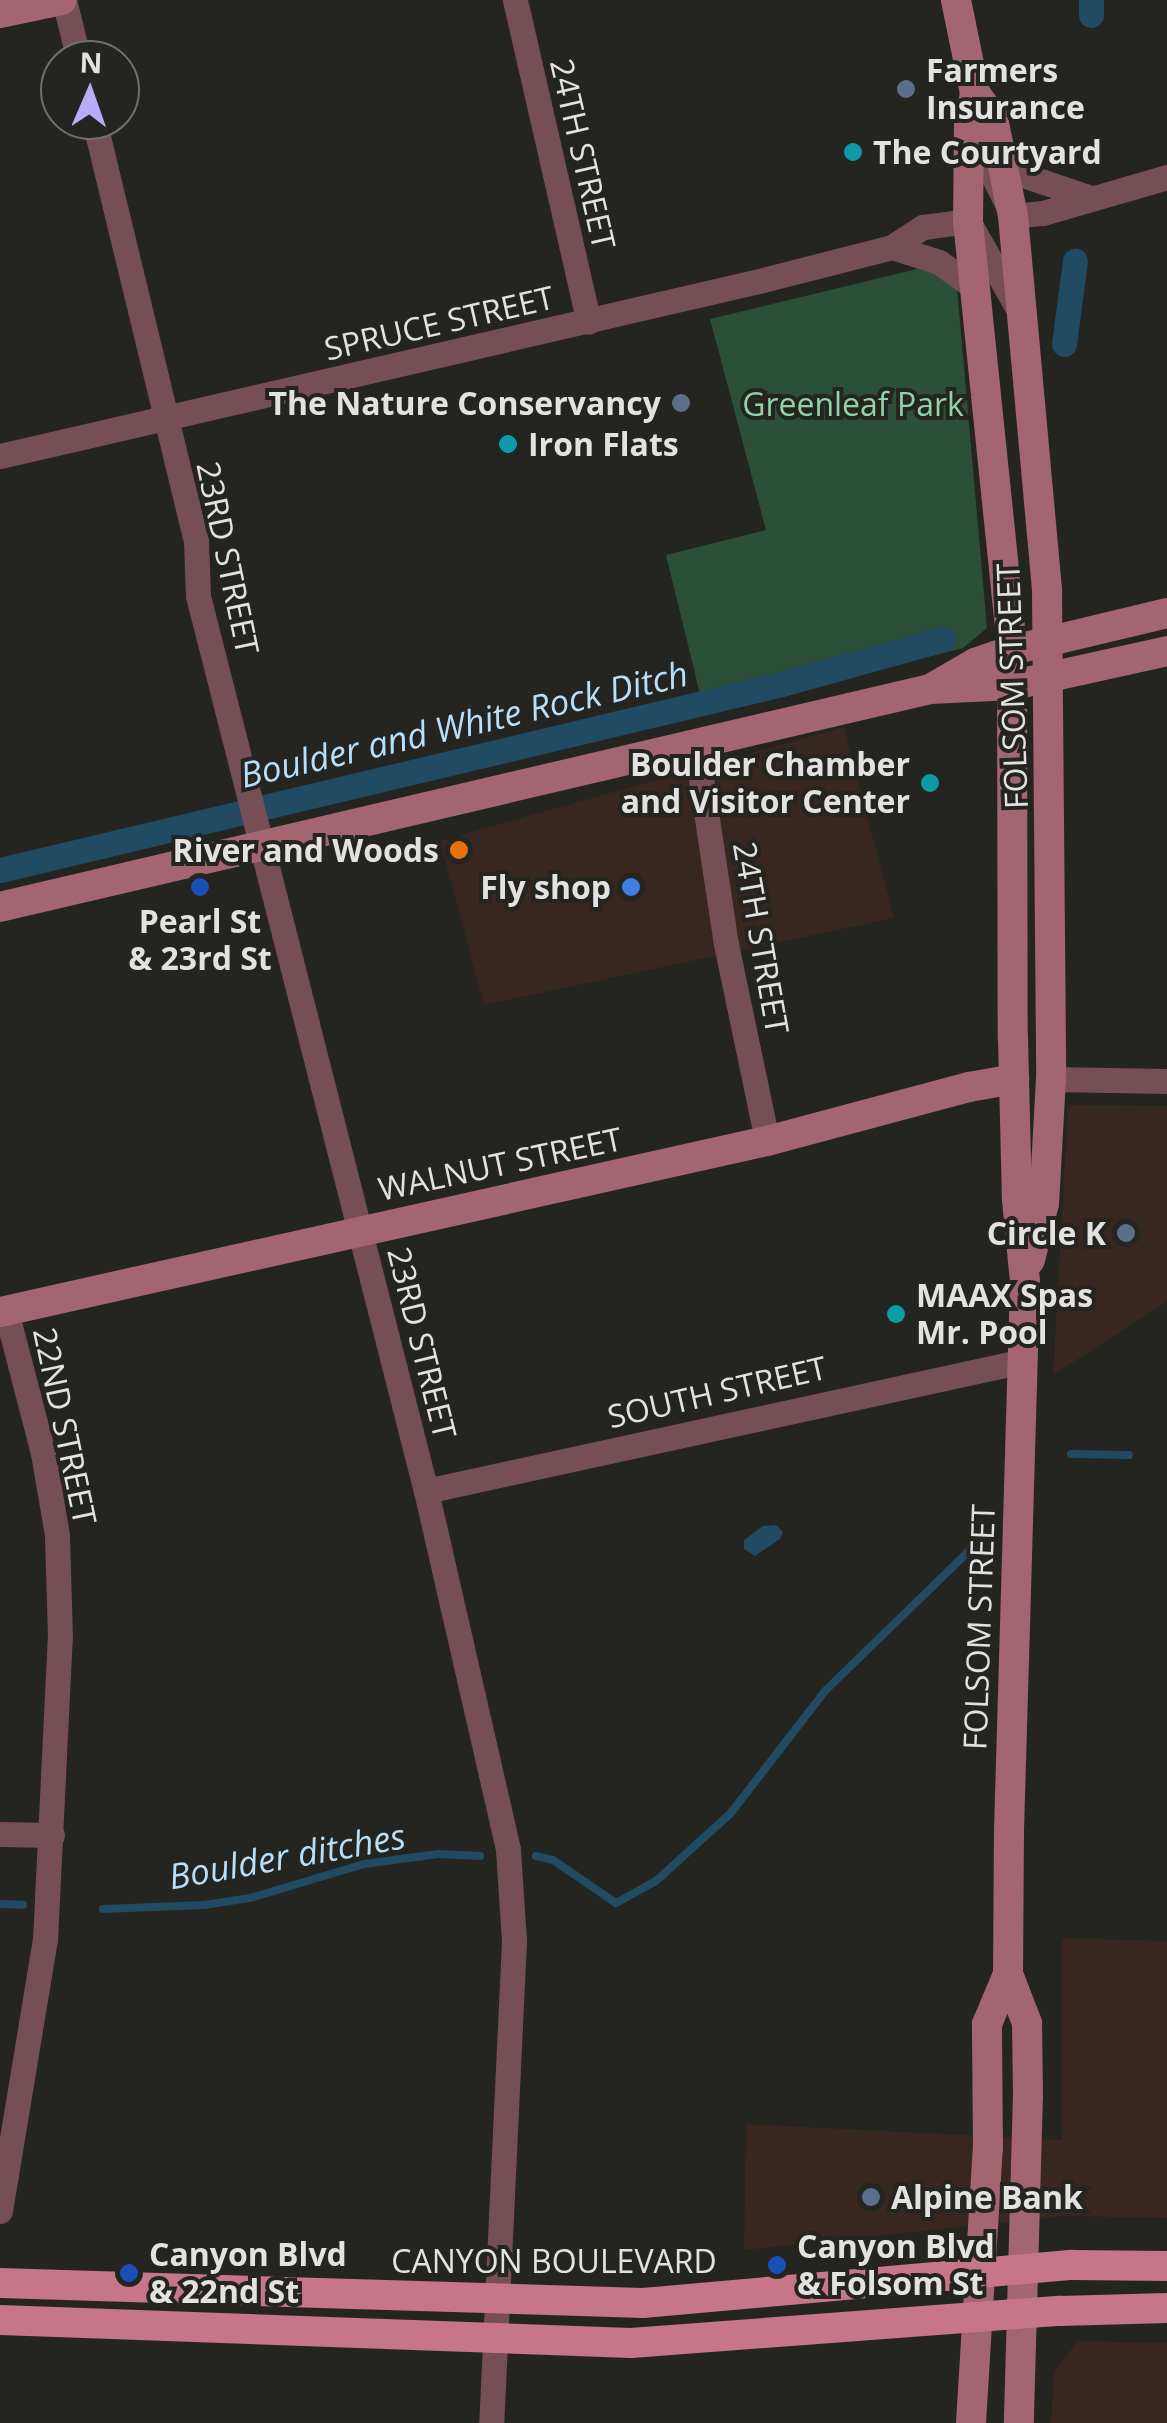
<!DOCTYPE html>
<html>
<head>
<meta charset="utf-8">
<style>
  body { margin:0 }
  #map { position:relative; width:1167px; height:2423px; overflow:hidden; background:#242421; font-family:"Open Sans",sans-serif }
  div>[style] { position:absolute }
  .commercial>* { inset:0; background:#382620 }
  .green>* { inset:0; background:#2b4f38 }
  .water>* { inset:0; background:#214b62 }
  .stream>* { height:8px; margin:-4px; padding:0 4px; transform-origin:4px; border-radius:4px; background:#214b62 }
  .canal>* { height:25px; margin:-12.5px; padding:0 12.5px; transform-origin:12.5px; border-radius:12.5px; background:#214b62 }
  .street>* { height:25px; margin:-12.5px; padding:0 12.5px; transform-origin:12.5px; border-radius:12.5px; background:#754e56 }
  .secondary>* { height:30px; margin:-15px; padding:0 15px; transform-origin:15px; border-radius:15px; background:#a36572 }
  .primary>* { height:30px; margin:-15px; padding:0 15px; transform-origin:15px; border-radius:15px; background:#c67688 }
  .dots>* { width:28px; height:28px; translate:-50% -50%; box-sizing:border-box; border:5px solid #242421; border-radius:50% }
  span { translate:-50% -50%; white-space:nowrap; text-align:center; line-height:1.15; -webkit-text-stroke:8px #242421; paint-order:stroke }
  .poi-label { font-size:32px; color:#e3e2e0; font-weight:700 }
  .left { translate:0 -50%; text-align:left }
  .right { translate:-100% -50%; text-align:right }
  .street-label { font-size:32px; color:#e3e2e0 }
  .park-label { font-size:32px; color:#91d2a7 }
  .water-label { font-size:35px; color:#b7dff8; font-style:italic }
  .north { position:absolute; left:40px; top:40px; width:100px; height:100px; box-sizing:border-box; background:#242421; border:2px solid #70706d; border-radius:50%; rotate:2deg; font-size:28px; font-weight:700; line-height:40px; text-align:center; color:#e3e2e0 }
  .north::after { content:''; display:block; margin:auto; width:35px; height:45px; background:#b8abf7; clip-path:polygon(50% 0,100% 100%,50% 72%,0 100%) }
</style>
</head>
<body>
<div id="map">
  <div class="commercial">
    <i style="clip-path:polygon(844px 727px,894px 918px,484px 1005px,440px 841px)"></i>
    <i style="clip-path:polygon(1068px 1105px,1167px 1106px,1167px 1302px,1053px 1375px)"></i>
    <i style="clip-path:polygon(1062px 1938px,1167px 1941px,1167px 2218px,1064px 2216px,744px 2250px,746px 2124px,1062px 2140px)"></i>
    <i style="clip-path:polygon(1078px 2341px,1167px 2343px,1167px 2423px,1051px 2423px,1054px 2371px)"></i>
  </div>
  <div class="green">
    <i style="clip-path:polygon(917px 269px,936px 273px,957px 288px,987px 628px,963px 648px,730px 707px,712px 706px,699px 690px,666px 555px,766px 530px,710px 319px)"></i>
  </div>
  <div class="water">
    <i style="clip-path:polygon(776px 1525px,783px 1532px,780px 1539px,755px 1556px,744px 1549px,744px 1540px,763px 1526px)"></i>
  </div>
  <div class="stream">
    <i style="left:1071px;top:1454px;width:58px;rotate:1deg"></i>
    <i style="left:536px;top:1856px;width:17px;rotate:13deg"></i>
    <i style="left:553px;top:1860px;width:76px;rotate:34.3deg"></i>
    <i style="left:616px;top:1903px;width:46px;rotate:-28.8deg"></i>
    <i style="left:656px;top:1881px;width:100px;rotate:-42.2deg"></i>
    <i style="left:730px;top:1814px;width:155px;rotate:-52.3deg"></i>
    <i style="left:825px;top:1691px;width:211px;rotate:-44.2deg"></i>
    <i style="left:0;top:1904px;width:23px;rotate:2deg"></i>
    <i style="left:103px;top:1909px;width:101px;rotate:-2.3deg"></i>
    <i style="left:204px;top:1905px;width:47px;rotate:-8.7deg"></i>
    <i style="left:250px;top:1898px;width:119px;rotate:-16.6deg"></i>
    <i style="left:364px;top:1864px;width:75px;rotate:-7.7deg"></i>
    <i style="left:438px;top:1854px;width:42px;rotate:2.7deg"></i>
  </div>
  <div class="canal">
    <i style="left:1091px;top:0;width:15px;rotate:90deg"></i>
    <i style="left:1064px;top:344px;width:84px;rotate:-82.5deg"></i>
    <i style="left:0;top:870px;width:804px;rotate:-13.38deg"></i>
    <i style="left:782px;top:684px;width:167px;rotate:-15.6deg"></i>
  </div>
  <div class="street">
    <i style="left:64px;top:0;width:62px;rotate:76deg"></i>
    <i style="left:515px;top:0;width:330px;rotate:77.1deg"></i>
    <i style="left:94px;top:120px;width:433px;rotate:76.4deg"></i>
    <i style="left:196px;top:541px;width:55px;rotate:87.9deg"></i>
    <i style="left:198px;top:596px;width:924px;rotate:75.71deg"></i>
    <i style="left:426px;top:1491px;width:368px;rotate:77.1deg"></i>
    <i style="left:508px;top:1850px;width:91px;rotate:86.2deg"></i>
    <i style="left:514px;top:1941px;width:483px;rotate:92.7deg"></i>
    <i style="left:970px;top:130px;width:96px;rotate:63.4deg"></i>
    <i style="left:1013px;top:216px;width:30px;rotate:-6deg"></i>
    <i style="left:1043px;top:213px;width:129px;rotate:-16.2deg"></i>
    <i style="left:1005px;top:169px;width:91px;rotate:18.6deg"></i>
    <i style="left:892px;top:247px;width:49px;rotate:17.7deg"></i>
    <i style="left:939px;top:262px;width:44px;rotate:35.8deg"></i>
    <i style="left:0;top:456px;width:775px;rotate:-12.98deg"></i>
    <i style="left:755px;top:282px;width:141px;rotate:-14.3deg"></i>
    <i style="left:892px;top:247px;width:37px;rotate:-33deg"></i>
    <i style="left:923px;top:227px;width:45px;rotate:-7.6deg"></i>
    <i style="left:968px;top:221px;width:107px;rotate:60.3deg"></i>
    <i style="left:696px;top:746px;width:200px;rotate:81.4deg"></i>
    <i style="left:726px;top:944px;width:201px;rotate:78.2deg"></i>
    <i style="left:1051px;top:1079px;width:116px;rotate:1deg"></i>
    <i style="left:426px;top:1491px;width:611px;rotate:-12.28deg"></i>
    <i style="left:0;top:1834px;width:52px;rotate:1.1deg"></i>
    <i style="left:0;top:2211px;width:275px;rotate:-80.6deg"></i>
    <i style="left:45px;top:1940px;width:302px;rotate:-87.2deg"></i>
    <i style="left:60px;top:1638px;width:103px;rotate:-91.7deg"></i>
    <i style="left:57px;top:1535px;width:83px;rotate:-99.7deg"></i>
    <i style="left:43px;top:1453px;width:147px;rotate:-104.6deg"></i>
  </div>
  <div class="secondary">
    <i style="left:956px;top:0;width:95px;rotate:78.5deg"></i>
    <i style="left:975px;top:93px;width:31px;rotate:54deg"></i>
    <i style="left:993px;top:118px;width:100px;rotate:78.5deg"></i>
    <i style="left:1013px;top:216px;width:377px;rotate:84.8deg"></i>
    <i style="left:1047px;top:591px;width:488px;rotate:89.5deg"></i>
    <i style="left:1051px;top:1079px;width:124px;rotate:93.2deg"></i>
    <i style="left:1044px;top:1203px;width:59px;rotate:103.8deg"></i>
    <i style="left:0;top:13px;width:63px;rotate:-11.8deg"></i>
    <i style="left:975px;top:93px;width:35px;rotate:100deg"></i>
    <i style="left:969px;top:127px;width:94px;rotate:90.6deg"></i>
    <i style="left:968px;top:221px;width:431px;rotate:84.1deg"></i>
    <i style="left:1012px;top:650px;width:388px;rotate:89.9deg"></i>
    <i style="left:1013px;top:1038px;width:162px;rotate:88.6deg"></i>
    <i style="left:1017px;top:1200px;width:82px;rotate:84.4deg"></i>
    <i style="left:1025px;top:1282px;width:549px;rotate:91.67deg"></i>
    <i style="left:1009px;top:1831px;width:143px;rotate:90.4deg"></i>
    <i style="left:1008px;top:1974px;width:53px;rotate:68.8deg"></i>
    <i style="left:1027px;top:2023px;width:71px;rotate:89.2deg"></i>
    <i style="left:1028px;top:2094px;width:329px;rotate:91.6deg"></i>
    <i style="left:932px;top:688px;width:50px;rotate:-30.2deg"></i>
    <i style="left:975px;top:663px;width:39px;rotate:-19deg"></i>
    <i style="left:1012px;top:650px;width:159px;rotate:-13.4deg"></i>
    <i style="left:0;top:907px;width:955px;rotate:-13.19deg"></i>
    <i style="left:930px;top:689px;width:83px;rotate:-2.8deg"></i>
    <i style="left:1013px;top:685px;width:158px;rotate:-12.4deg"></i>
    <i style="left:0;top:1312px;width:786px;rotate:-12.57deg"></i>
    <i style="left:767px;top:1141px;width:209px;rotate:-15deg"></i>
    <i style="left:969px;top:1087px;width:46px;rotate:-10.1deg"></i>
    <i style="left:971px;top:2423px;width:276px;rotate:-86.5deg"></i>
    <i style="left:988px;top:2148px;width:124px;rotate:-90.5deg"></i>
    <i style="left:987px;top:2024px;width:54px;rotate:-67.2deg"></i>
  </div>
  <div class="primary">
    <i style="left:0;top:2283px;width:643px;rotate:1.78deg"></i>
    <i style="left:643px;top:2303px;width:431px;rotate:-5.1deg"></i>
    <i style="left:1072px;top:2265px;width:95px;rotate:0.6deg"></i>
    <i style="left:0;top:2320px;width:631px;rotate:2.09deg"></i>
    <i style="left:631px;top:2343px;width:430px;rotate:-4.3deg"></i>
    <i style="left:1060px;top:2311px;width:107px;rotate:-1.6deg"></i>
  </div>
  <div class="dots">
    <i style="left:906px;top:89px;background:#5c6f8a"></i>
    <i style="left:853px;top:152px;background:#0f9aa8"></i>
    <i style="left:681px;top:403px;background:#5c6f8a"></i>
    <i style="left:508px;top:444px;background:#0f9aa8"></i>
    <i style="left:930px;top:783px;background:#0f9aa8"></i>
    <i style="left:459px;top:850px;background:#e8710a"></i>
    <i style="left:200px;top:887px;background:#1a4fb4"></i>
    <i style="left:631px;top:887px;background:#3f7fe0"></i>
    <i style="left:1126px;top:1233px;background:#5c6f8a"></i>
    <i style="left:896px;top:1314px;background:#0f9aa8"></i>
    <i style="left:871px;top:2197px;background:#5c6f8a"></i>
    <i style="left:777px;top:2265px;background:#1a4fb4"></i>
    <i style="left:129px;top:2273px;background:#1a4fb4"></i>
  </div>
  <div class="poi-label">
    <span class="left" style="left:926px;top:89px">Farmers<br>Insurance</span>
    <span class="left" style="left:873px;top:152px">The Courtyard</span>
    <span class="right" style="left:661px;top:403px">The Nature Conservancy</span>
    <span class="left" style="left:528px;top:444px">Iron Flats</span>
    <span class="right" style="left:910px;top:783px">Boulder Chamber<br>and Visitor Center</span>
    <span class="right" style="left:439px;top:850px">River and Woods</span>
    <span class="right" style="left:611px;top:887px">Fly shop</span>
    <span style="left:200px;top:940px">Pearl St<br>&amp; 23rd St</span>
    <span class="right" style="left:1106px;top:1233px">Circle K</span>
    <span class="left" style="left:916px;top:1314px">MAAX Spas<br>Mr. Pool</span>
    <span class="left" style="left:891px;top:2197px">Alpine Bank</span>
    <span class="left" style="left:797px;top:2265px">Canyon Blvd<br>&amp; Folsom St</span>
    <span class="left" style="left:149px;top:2273px">Canyon Blvd<br>&amp; 22nd St</span>
  </div>
  <div class="street-label">
    <span style="left:583px;top:154px;rotate:77deg">24TH STREET</span>
    <span style="left:439px;top:323px;rotate:-13deg">SPRUCE STREET</span>
    <span style="left:228px;top:558px;rotate:78deg">23RD STREET</span>
    <span style="left:1012px;top:686px;rotate:-92deg">FOLSOM STREET</span>
    <span style="left:761px;top:938px;rotate:80deg">24TH STREET</span>
    <span style="left:500px;top:1164px;rotate:-12deg">WALNUT STREET</span>
    <span style="left:422px;top:1343px;rotate:76deg">23RD STREET</span>
    <span style="left:717px;top:1392px;rotate:-13deg">SOUTH STREET</span>
    <span style="left:65px;top:1426px;rotate:78deg">22ND STREET</span>
    <span style="left:979px;top:1627px;rotate:-88deg">FOLSOM STREET</span>
    <span style="left:554px;top:2261px">CANYON BOULEVARD</span>
  </div>
  <div class="park-label">
    <span style="left:853px;top:404px">Greenleaf Park</span>
  </div>
  <div class="water-label">
    <span style="left:464px;top:724px;rotate:-13deg">Boulder and White Rock Ditch</span>
    <span style="left:287px;top:1856px;rotate:-10deg">Boulder ditches</span>
  </div>
  <div class="north">N</div>
</div>
</body>
</html>
